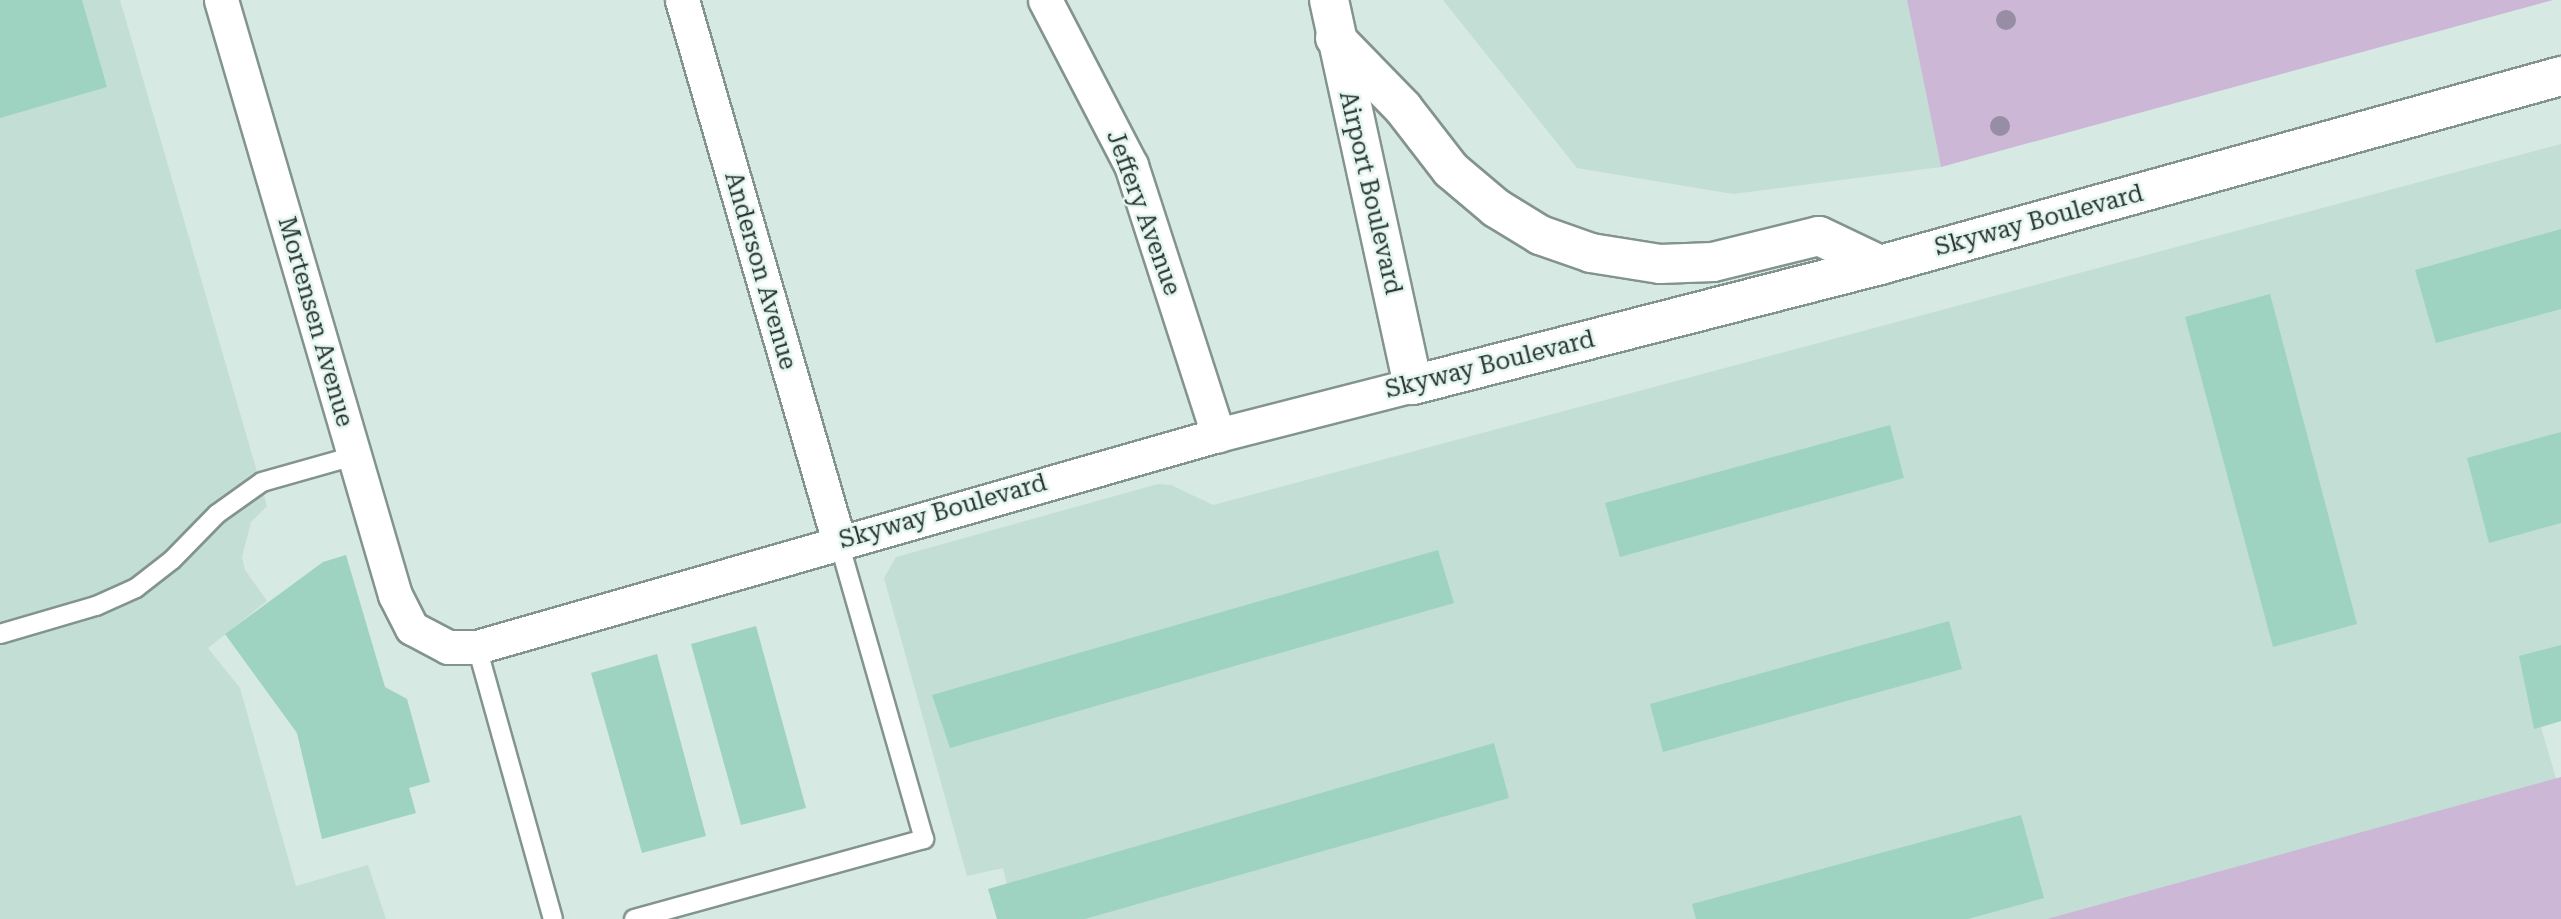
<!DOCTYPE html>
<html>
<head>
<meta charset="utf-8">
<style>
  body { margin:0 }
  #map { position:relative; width:2561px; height:919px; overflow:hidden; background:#d6e9e2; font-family:"Roboto Serif",serif }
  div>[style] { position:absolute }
  .built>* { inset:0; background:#c3ded5 }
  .green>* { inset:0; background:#ccb7d6 }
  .building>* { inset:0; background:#9fd3c1 }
  .roads { filter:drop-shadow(2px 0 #83948e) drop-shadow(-2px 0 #83948e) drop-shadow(0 2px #83948e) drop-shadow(0 -2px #83948e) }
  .service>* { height:18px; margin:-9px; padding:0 9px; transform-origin:9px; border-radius:9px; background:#fff }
  .minor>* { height:33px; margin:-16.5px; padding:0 16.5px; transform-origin:16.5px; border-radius:16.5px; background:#fff }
  .secondary>* { height:38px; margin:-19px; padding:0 19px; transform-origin:19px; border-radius:19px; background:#fff }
  .trees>* { width:20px; height:20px; margin:-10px; border-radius:50%; background:#978da5 }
  span { translate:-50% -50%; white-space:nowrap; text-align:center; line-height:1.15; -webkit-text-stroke:5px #e3f6ef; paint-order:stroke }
  .street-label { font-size:24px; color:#2b3330 }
</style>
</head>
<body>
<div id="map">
  <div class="built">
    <i style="clip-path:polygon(0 0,120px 0,267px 506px,251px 522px,242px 557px,245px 570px,267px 601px,208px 648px,240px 688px,296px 886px,368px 865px,386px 919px,0 919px)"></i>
    <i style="clip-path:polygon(1443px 0,1907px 0,1941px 167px,1733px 194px,1577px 168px)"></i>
    <i style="clip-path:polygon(2561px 144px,2561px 721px,2541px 727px,2558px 785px,2057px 919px,998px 919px,1013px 911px,1003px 868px,967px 876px,884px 578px,896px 557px,1158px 484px,1171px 485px,1213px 505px)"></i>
  </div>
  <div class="green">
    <i style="clip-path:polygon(1907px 0,2553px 0,1941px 167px)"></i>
    <i style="clip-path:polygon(2561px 777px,2561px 919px,2047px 919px)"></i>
  </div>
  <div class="building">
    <i style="clip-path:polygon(0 0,82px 0,107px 87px,0 118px)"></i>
    <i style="clip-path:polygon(2561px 229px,2561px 309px,2436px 343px,2415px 270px)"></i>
    <i style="clip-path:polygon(2270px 294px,2357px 624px,2273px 647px,2185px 317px)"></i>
    <i style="clip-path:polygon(1890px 425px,1904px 478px,1620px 557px,1605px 503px)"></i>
    <i style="clip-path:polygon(2561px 432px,2561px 523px,2489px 543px,2467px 458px)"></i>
    <i style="clip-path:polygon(1438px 550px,1454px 603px,950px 748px,932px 695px)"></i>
    <i style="clip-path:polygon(346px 555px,385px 687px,407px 699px,430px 782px,409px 788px,416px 813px,322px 839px,297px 733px,225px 634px,323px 562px)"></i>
    <i style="clip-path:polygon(1949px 621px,1962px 669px,1663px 752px,1650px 704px)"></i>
    <i style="clip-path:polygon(756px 626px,806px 808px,741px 825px,691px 644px)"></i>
    <i style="clip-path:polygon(2561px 645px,2561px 721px,2534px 729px,2519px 656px)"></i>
    <i style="clip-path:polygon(657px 654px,706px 836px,642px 853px,591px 673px)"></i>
    <i style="clip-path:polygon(1494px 743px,1509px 798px,1085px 919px,997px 919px,988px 889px)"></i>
    <i style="clip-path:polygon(2021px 815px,2044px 898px,1968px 919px,1696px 919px,1692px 904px)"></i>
  </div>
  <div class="roads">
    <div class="service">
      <i style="left:0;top:634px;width:100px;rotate:-16.3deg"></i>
      <i style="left:96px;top:606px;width:44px;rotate:-24.2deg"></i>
      <i style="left:136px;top:588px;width:46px;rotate:-37.9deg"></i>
      <i style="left:172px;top:560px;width:64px;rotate:-45.6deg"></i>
      <i style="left:217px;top:514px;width:55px;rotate:-35.4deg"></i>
      <i style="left:262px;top:482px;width:96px;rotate:-15.8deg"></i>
      <i style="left:477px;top:647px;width:282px;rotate:74.4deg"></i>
      <i style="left:634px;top:919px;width:301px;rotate:-15.4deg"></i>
      <i style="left:924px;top:839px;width:309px;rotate:-106deg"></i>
    </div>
    <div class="minor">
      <i style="left:221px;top:0;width:620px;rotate:73.7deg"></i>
      <i style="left:395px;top:595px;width:37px;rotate:63deg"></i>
      <i style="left:412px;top:628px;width:41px;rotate:27.8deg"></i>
      <i style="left:448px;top:647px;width:29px"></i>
      <i style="left:477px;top:647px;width:771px;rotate:-15.97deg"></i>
      <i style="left:1218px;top:435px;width:201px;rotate:-14.4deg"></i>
      <i style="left:682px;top:0;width:564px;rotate:73.85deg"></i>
      <i style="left:1045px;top:0;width:186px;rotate:62.5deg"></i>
      <i style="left:1131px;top:165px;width:284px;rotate:72.1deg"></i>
    </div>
    <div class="secondary">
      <i style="left:1329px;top:0;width:394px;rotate:77.7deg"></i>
      <i style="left:1413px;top:385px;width:482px;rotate:-14.4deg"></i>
      <i style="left:1880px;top:265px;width:707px;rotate:-15.51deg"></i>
      <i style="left:1335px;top:38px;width:98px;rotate:45.8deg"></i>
      <i style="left:1403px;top:108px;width:78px;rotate:52.3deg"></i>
      <i style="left:1451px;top:170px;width:59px;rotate:40.2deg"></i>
      <i style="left:1496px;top:208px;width:52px;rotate:31.5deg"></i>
      <i style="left:1540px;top:235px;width:54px;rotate:19.4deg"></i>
      <i style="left:1591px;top:253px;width:70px;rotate:9.1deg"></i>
      <i style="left:1660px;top:264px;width:53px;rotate:-2.2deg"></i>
      <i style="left:1713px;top:262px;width:109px;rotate:-13.8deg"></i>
      <i style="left:1819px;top:236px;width:68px;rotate:25.4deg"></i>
    </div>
  </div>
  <div class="trees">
    <i style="left:2006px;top:20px"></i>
    <i style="left:2000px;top:126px"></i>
  </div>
  <div class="street-label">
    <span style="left:1370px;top:193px;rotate:77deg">Airport Boulevard</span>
    <span style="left:1143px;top:213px;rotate:70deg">Jeffery Avenue</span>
    <span style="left:2039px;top:221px;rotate:-15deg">Skyway Boulevard</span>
    <span style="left:760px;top:271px;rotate:74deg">Anderson Avenue</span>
    <span style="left:315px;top:322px;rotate:74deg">Mortensen Avenue</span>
    <span style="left:1490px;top:365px;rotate:-14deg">Skyway Boulevard</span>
    <span style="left:943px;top:512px;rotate:-16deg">Skyway Boulevard</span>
  </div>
</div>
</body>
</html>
